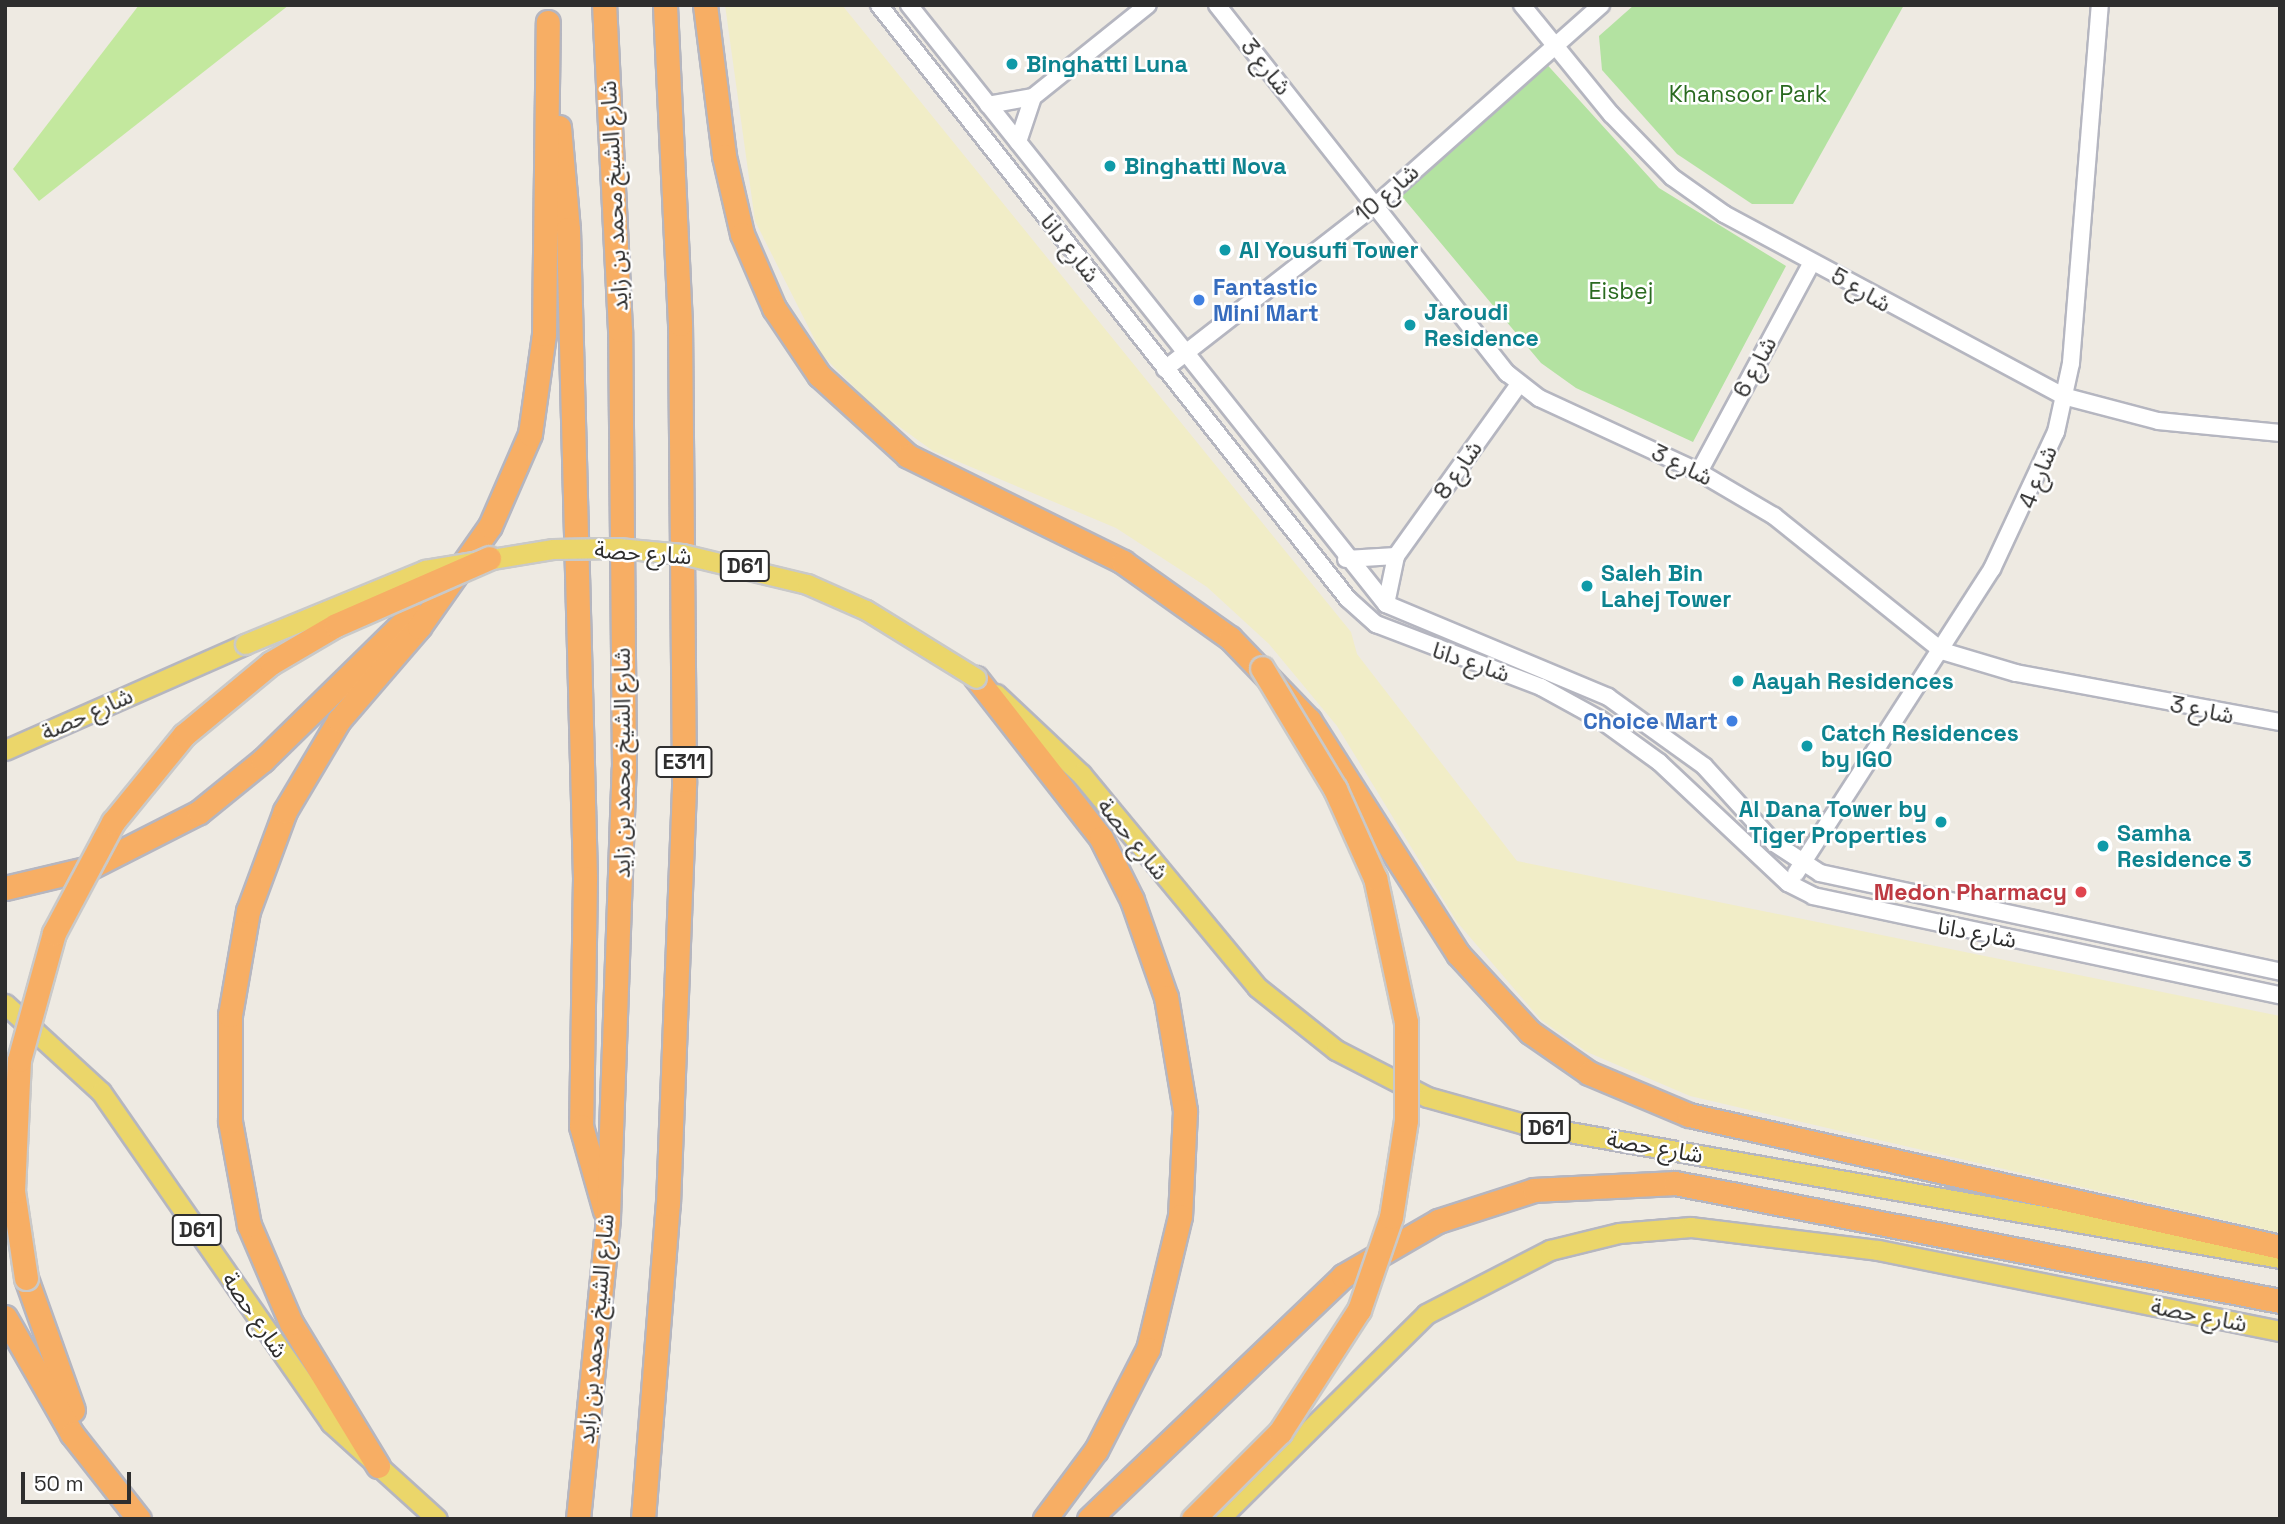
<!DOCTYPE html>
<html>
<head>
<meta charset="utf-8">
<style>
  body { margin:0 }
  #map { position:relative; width:2285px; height:1524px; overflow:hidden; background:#eeeae2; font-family:"Space Grotesk","Noto Sans Arabic",sans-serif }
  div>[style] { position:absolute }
  .green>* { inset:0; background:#b3e2a1 }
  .sand>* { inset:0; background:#f1edc7 }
  .pitch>* { inset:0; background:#c3e89e }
  .roads { filter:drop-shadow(2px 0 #b5b6c0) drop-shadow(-2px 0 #b5b6c0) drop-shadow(0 2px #b5b6c0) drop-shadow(0 -2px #b5b6c0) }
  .minor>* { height:16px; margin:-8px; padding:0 8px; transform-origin:8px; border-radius:8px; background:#fff }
  .major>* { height:19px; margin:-9.5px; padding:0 9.5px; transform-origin:9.5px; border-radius:9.5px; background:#ebd66a }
  .highway>* { height:23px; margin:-11.5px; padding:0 11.5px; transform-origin:11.5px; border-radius:11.5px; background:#f7ae64 }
  .bridges { filter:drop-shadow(2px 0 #c9c9c9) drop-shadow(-2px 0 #c9c9c9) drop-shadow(0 2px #c9c9c9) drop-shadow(0 -2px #c9c9c9) }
  .major-bridge>* { height:19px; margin:-9.5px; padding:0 9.5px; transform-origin:9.5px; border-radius:9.5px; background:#ebd66a }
  .highway-bridge>* { height:23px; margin:-11.5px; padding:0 11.5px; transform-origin:11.5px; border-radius:11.5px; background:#f7ae64 }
  .dots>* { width:19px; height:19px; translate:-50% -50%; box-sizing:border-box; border:4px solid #fff; border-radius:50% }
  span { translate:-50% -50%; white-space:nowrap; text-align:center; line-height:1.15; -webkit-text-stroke:5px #fff; paint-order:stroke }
  .shield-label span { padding:2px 5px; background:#fff; border:2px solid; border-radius:5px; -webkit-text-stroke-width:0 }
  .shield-label { font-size:21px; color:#2e2e2e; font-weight:700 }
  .culture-label { font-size:23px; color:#0d838f; font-weight:700 }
  .left { translate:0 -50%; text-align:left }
  .right { translate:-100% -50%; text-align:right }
  .street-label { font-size:23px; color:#2e2e2e }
  .park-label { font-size:23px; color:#296a1f }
  .shop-label { font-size:23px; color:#366cbe; font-weight:700 }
  .health-label { font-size:23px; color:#be3a42; font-weight:700 }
  .frame { position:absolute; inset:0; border:7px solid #2e2e2e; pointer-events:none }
  .scale { position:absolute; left:21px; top:1472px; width:110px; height:32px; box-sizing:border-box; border:4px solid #2e2e2e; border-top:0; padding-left:9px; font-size:21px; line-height:24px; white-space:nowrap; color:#2e2e2e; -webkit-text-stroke:5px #fff; paint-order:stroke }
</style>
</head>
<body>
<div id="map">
  <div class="green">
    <i style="clip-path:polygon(1634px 5px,1904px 5px,1793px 204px,1752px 204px,1677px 154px,1602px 70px,1599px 36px)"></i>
    <i style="clip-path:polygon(1542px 59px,1659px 188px,1786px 266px,1693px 442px,1576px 388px,1541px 363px,1394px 187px)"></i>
  </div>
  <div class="sand">
    <i style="clip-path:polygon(725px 5px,842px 5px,1351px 632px,1357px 654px,1517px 861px,2280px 1016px,2280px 1233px,1690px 1096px,1587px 1052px,1541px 1020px,1457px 922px,1337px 726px,1269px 644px,1207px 587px,1116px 528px,933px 451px,879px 412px,823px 356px,755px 221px)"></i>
  </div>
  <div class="pitch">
    <i style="clip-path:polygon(139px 5px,289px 5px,39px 201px,13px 169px)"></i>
  </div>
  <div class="roads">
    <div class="minor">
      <i style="left:879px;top:5px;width:757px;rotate:51.71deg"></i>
      <i style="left:1348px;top:599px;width:38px;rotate:42deg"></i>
      <i style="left:1376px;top:624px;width:177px;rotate:20.9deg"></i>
      <i style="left:1541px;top:687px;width:68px;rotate:28.8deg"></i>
      <i style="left:1601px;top:720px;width:72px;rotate:35.9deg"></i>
      <i style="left:1659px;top:762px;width:177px;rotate:43.2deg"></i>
      <i style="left:1788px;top:883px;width:28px;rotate:27deg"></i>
      <i style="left:1813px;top:896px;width:477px;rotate:12deg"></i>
      <i style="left:909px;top:5px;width:766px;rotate:51.47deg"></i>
      <i style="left:1386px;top:604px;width:241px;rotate:22.7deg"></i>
      <i style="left:1608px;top:697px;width:118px;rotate:35.7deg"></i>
      <i style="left:1704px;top:766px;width:104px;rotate:47.7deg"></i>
      <i style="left:1774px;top:843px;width:55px;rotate:33.1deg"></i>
      <i style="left:1820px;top:873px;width:471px;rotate:12.1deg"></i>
      <i style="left:1217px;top:5px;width:469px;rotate:51.8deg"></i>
      <i style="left:1507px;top:373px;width:41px;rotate:38deg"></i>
      <i style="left:1539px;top:398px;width:176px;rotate:24.8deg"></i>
      <i style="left:1699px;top:472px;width:87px;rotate:30.4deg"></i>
      <i style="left:1774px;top:516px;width:216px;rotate:38.8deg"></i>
      <i style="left:1942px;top:651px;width:77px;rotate:16.6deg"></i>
      <i style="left:2016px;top:673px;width:269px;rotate:10.5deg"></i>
      <i style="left:1522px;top:5px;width:141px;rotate:50.8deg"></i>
      <i style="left:1611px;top:114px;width:88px;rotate:45.9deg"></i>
      <i style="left:1672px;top:177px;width:64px;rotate:35.4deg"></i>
      <i style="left:1724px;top:214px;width:385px;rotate:28.2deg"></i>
      <i style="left:2063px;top:396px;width:98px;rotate:14.7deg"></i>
      <i style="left:2158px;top:421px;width:123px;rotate:5.6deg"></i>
      <i style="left:988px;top:105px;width:46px;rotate:-10.1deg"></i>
      <i style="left:1033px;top:97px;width:147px;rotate:-38.7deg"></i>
      <i style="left:1018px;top:142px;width:47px;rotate:-71.6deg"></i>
      <i style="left:1165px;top:369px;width:267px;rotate:-37.9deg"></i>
      <i style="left:1376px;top:205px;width:301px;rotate:-41.6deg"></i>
      <i style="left:1699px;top:472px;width:238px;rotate:-61.7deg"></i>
      <i style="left:1346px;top:559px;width:50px;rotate:-3.4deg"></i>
      <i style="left:1386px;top:604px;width:49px;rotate:-78.2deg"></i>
      <i style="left:1396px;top:556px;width:211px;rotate:-54.4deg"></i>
      <i style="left:1796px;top:873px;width:362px;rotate:-57.2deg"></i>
      <i style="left:1992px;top:569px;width:151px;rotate:-65deg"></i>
      <i style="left:2056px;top:432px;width:71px;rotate:-77.7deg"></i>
      <i style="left:2071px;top:363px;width:359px;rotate:-85.4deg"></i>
    </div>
    <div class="major">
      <i style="left:996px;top:694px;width:117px;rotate:43.3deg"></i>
      <i style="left:1081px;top:774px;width:276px;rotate:50.4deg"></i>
      <i style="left:1257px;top:987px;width:101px;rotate:38.6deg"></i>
      <i style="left:1336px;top:1050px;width:102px;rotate:27.3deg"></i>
      <i style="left:1427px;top:1097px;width:101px;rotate:15.6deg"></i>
      <i style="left:1524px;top:1124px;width:768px;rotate:10.05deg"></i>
      <i style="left:5px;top:750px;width:262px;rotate:-23.8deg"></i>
      <i style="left:5px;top:1004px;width:130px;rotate:42.5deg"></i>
      <i style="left:101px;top:1092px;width:403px;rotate:55.2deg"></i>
      <i style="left:331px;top:1423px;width:143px;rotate:42.2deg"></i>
      <i style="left:1219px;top:1519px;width:291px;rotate:-44.7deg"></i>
      <i style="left:1426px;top:1314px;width:140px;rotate:-27.3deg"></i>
      <i style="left:1550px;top:1250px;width:71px;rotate:-13.8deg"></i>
      <i style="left:1619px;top:1233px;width:72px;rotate:-4.8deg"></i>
      <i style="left:1691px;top:1227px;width:188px;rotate:7deg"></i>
      <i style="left:1878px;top:1250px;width:410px;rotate:11.4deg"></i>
    </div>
    <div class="highway">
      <i style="left:705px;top:5px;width:152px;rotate:82.8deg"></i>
      <i style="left:724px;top:156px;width:80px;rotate:77deg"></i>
      <i style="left:742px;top:234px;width:81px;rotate:66.6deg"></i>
      <i style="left:774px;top:308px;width:81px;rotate:56.1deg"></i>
      <i style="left:819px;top:375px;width:120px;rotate:42.3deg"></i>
      <i style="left:908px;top:456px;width:240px;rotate:26.2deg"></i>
      <i style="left:1123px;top:562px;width:131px;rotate:35.4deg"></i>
      <i style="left:1230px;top:638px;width:114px;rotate:46.1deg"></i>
      <i style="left:1309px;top:720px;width:277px;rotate:57.5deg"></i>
      <i style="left:1458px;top:954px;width:106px;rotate:47.3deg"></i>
      <i style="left:1530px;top:1032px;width:72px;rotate:34.8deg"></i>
      <i style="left:1589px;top:1073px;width:108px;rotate:22.8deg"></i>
      <i style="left:1689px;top:1115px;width:606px;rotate:12.59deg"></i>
      <i style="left:559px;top:127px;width:102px;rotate:85deg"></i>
      <i style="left:568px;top:229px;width:649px;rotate:88.5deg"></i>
      <i style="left:585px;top:878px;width:248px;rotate:90.9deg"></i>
      <i style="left:581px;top:1126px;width:88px;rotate:74.2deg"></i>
      <i style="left:976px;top:678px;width:203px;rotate:52deg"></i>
      <i style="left:1101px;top:838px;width:69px;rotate:63.4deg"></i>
      <i style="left:1132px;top:900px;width:103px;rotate:70.7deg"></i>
      <i style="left:1166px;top:997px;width:116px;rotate:80.5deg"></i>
      <i style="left:1185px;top:1111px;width:105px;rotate:92.7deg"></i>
      <i style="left:1180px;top:1216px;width:137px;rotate:103.5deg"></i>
      <i style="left:1148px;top:1349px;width:114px;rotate:117.2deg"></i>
      <i style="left:1096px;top:1450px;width:86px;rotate:126.5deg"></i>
      <i style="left:5px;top:888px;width:86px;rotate:-13.4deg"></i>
      <i style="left:89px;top:868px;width:123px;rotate:-27deg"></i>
      <i style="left:199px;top:812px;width:82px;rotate:-39.1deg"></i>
      <i style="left:263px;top:760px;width:209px;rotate:-44.4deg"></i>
      <i style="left:26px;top:1278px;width:140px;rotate:70.4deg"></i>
      <i style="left:5px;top:1317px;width:135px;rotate:60.2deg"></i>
      <i style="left:72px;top:1434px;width:108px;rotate:51.8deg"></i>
      <i style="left:378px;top:1466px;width:167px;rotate:-121.3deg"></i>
      <i style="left:291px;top:1323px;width:107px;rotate:-113.2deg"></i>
      <i style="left:249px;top:1225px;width:106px;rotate:-100.4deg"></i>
      <i style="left:230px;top:1121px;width:106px;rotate:-90deg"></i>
      <i style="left:230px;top:1015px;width:106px;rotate:-80.2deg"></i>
      <i style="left:248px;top:911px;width:107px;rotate:-69.7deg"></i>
      <i style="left:285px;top:811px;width:106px;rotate:-59.3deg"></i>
      <i style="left:339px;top:720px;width:123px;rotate:-49.3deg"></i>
      <i style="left:419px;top:627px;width:123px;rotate:-54.9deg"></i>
      <i style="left:490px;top:526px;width:100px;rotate:-66.5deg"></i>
      <i style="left:530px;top:434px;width:101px;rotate:-82deg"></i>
      <i style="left:544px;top:334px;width:312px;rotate:-89.3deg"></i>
      <i style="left:578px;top:1519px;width:303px;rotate:-84.3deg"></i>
      <i style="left:608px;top:1217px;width:448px;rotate:-88deg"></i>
      <i style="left:624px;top:769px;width:439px;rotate:-90.5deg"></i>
      <i style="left:620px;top:330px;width:325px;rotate:-92.8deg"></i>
      <i style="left:643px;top:1519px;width:316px;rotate:-85.5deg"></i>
      <i style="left:668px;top:1204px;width:424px;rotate:-87.8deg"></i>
      <i style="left:684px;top:780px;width:456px;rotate:-90.5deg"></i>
      <i style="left:680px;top:324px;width:319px;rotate:-92.7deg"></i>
      <i style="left:1089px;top:1519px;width:352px;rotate:-43.7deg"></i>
      <i style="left:1343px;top:1276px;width:110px;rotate:-30.1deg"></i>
      <i style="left:1438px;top:1221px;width:101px;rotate:-17.9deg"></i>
      <i style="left:1534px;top:1190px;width:141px;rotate:-2.8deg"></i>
      <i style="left:1675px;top:1183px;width:616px;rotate:11.04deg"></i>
    </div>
  </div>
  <div class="bridges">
    <div class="major-bridge">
      <i style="left:245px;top:644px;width:195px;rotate:-22.3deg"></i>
      <i style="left:425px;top:570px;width:130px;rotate:-9.3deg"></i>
      <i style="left:553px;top:549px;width:65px;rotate:-0.9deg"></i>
      <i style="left:618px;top:548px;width:64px;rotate:5.4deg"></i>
      <i style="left:682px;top:554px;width:129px;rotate:13.5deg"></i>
      <i style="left:807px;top:584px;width:64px;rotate:23.8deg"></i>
      <i style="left:866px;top:610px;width:129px;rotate:31.7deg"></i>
    </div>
    <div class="highway-bridge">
      <i style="left:26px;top:1278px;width:88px;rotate:-98.5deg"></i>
      <i style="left:13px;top:1191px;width:131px;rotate:-87.4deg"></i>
      <i style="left:19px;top:1060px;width:132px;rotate:-74.6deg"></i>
      <i style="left:54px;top:933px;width:126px;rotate:-62deg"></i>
      <i style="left:113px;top:822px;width:112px;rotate:-50.8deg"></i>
      <i style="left:184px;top:735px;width:113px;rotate:-39.6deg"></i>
      <i style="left:271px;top:663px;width:75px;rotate:-30.3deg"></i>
      <i style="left:336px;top:625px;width:167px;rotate:-23.6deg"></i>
      <i style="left:1193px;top:1519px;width:123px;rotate:-45deg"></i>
      <i style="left:1280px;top:1432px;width:145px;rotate:-57.1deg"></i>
      <i style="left:1359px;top:1310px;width:98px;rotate:-71deg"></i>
      <i style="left:1391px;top:1217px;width:98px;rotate:-81.2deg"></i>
      <i style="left:1406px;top:1120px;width:98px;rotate:-90deg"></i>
      <i style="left:1406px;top:1022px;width:147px;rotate:-102.1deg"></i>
      <i style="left:1375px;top:878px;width:98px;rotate:-114.2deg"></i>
      <i style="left:1335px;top:789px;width:141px;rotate:-121.1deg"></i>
    </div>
  </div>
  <div class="dots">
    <i style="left:1012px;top:64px;background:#0f9aa8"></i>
    <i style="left:1110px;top:166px;background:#0f9aa8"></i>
    <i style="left:1225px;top:250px;background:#0f9aa8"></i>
    <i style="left:1199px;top:300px;background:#3f7fe0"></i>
    <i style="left:1410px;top:325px;background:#0f9aa8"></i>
    <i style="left:1587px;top:586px;background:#0f9aa8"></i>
    <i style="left:1738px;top:681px;background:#0f9aa8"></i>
    <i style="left:1732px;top:721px;background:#3f7fe0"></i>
    <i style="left:1807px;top:746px;background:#0f9aa8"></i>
    <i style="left:1941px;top:822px;background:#0f9aa8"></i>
    <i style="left:2103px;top:846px;background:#0f9aa8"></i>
    <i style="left:2081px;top:892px;background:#e0444e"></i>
  </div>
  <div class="shield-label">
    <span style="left:745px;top:566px">D61</span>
    <span style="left:684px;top:762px">E311</span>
    <span style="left:1546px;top:1128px">D61</span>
    <span style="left:197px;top:1230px">D61</span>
  </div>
  <div class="culture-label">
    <span class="left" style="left:1026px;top:64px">Binghatti Luna</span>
    <span class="left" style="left:1124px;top:166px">Binghatti Nova</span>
    <span class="left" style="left:1239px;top:250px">Al Yousufi Tower</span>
    <span class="left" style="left:1424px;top:325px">Jaroudi<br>Residence</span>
    <span class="left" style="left:1601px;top:586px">Saleh Bin<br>Lahej Tower</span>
    <span class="left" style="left:1752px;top:681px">Aayah Residences</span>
    <span class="left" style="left:1821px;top:746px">Catch Residences<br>by IGO</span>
    <span class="right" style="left:1927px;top:822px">Al Dana Tower by<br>Tiger Properties</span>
    <span class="left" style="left:2117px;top:846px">Samha<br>Residence 3</span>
  </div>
  <div class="street-label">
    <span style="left:1266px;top:67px;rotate:51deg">شارع 3</span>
    <span style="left:1387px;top:193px;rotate:-41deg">شارع 10</span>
    <span style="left:614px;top:196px;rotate:-93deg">شارع الشيخ محمد بن زايد</span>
    <span style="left:1070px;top:248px;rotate:52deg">شارع دانا</span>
    <span style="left:1861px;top:290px;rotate:30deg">شارع 5</span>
    <span style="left:1755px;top:367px;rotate:-62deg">شارع 6</span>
    <span style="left:1682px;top:465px;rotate:26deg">شارع 3</span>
    <span style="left:1458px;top:470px;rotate:-55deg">شارع 8</span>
    <span style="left:2038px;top:477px;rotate:-68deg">شارع 4</span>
    <span style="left:643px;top:553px;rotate:4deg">شارع حصة</span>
    <span style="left:1471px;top:662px;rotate:19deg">شارع دانا</span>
    <span style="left:2202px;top:710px;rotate:11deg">شارع 3</span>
    <span style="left:87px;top:714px;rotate:-24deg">شارع حصة</span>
    <span style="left:622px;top:763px;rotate:-90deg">شارع الشيخ محمد بن زايد</span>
    <span style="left:1133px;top:839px;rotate:51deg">شارع حصة</span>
    <span style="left:1977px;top:933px;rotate:11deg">شارع دانا</span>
    <span style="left:1655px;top:1147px;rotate:10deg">شارع حصة</span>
    <span style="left:255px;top:1315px;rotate:56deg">شارع حصة</span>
    <span style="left:2199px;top:1315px;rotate:11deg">شارع حصة</span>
    <span style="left:596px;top:1329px;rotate:-85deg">شارع الشيخ محمد بن زايد</span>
  </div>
  <div class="park-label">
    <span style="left:1748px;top:94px">Khansoor Park</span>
    <span style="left:1621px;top:291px">Eisbej</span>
  </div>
  <div class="shop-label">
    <span class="left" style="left:1213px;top:300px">Fantastic<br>Mini Mart</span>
    <span class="right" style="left:1718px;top:721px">Choice Mart</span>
  </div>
  <div class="health-label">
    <span class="right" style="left:2067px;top:892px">Medon Pharmacy</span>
  </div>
  <div class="frame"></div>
  <div class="scale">50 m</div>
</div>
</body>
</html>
